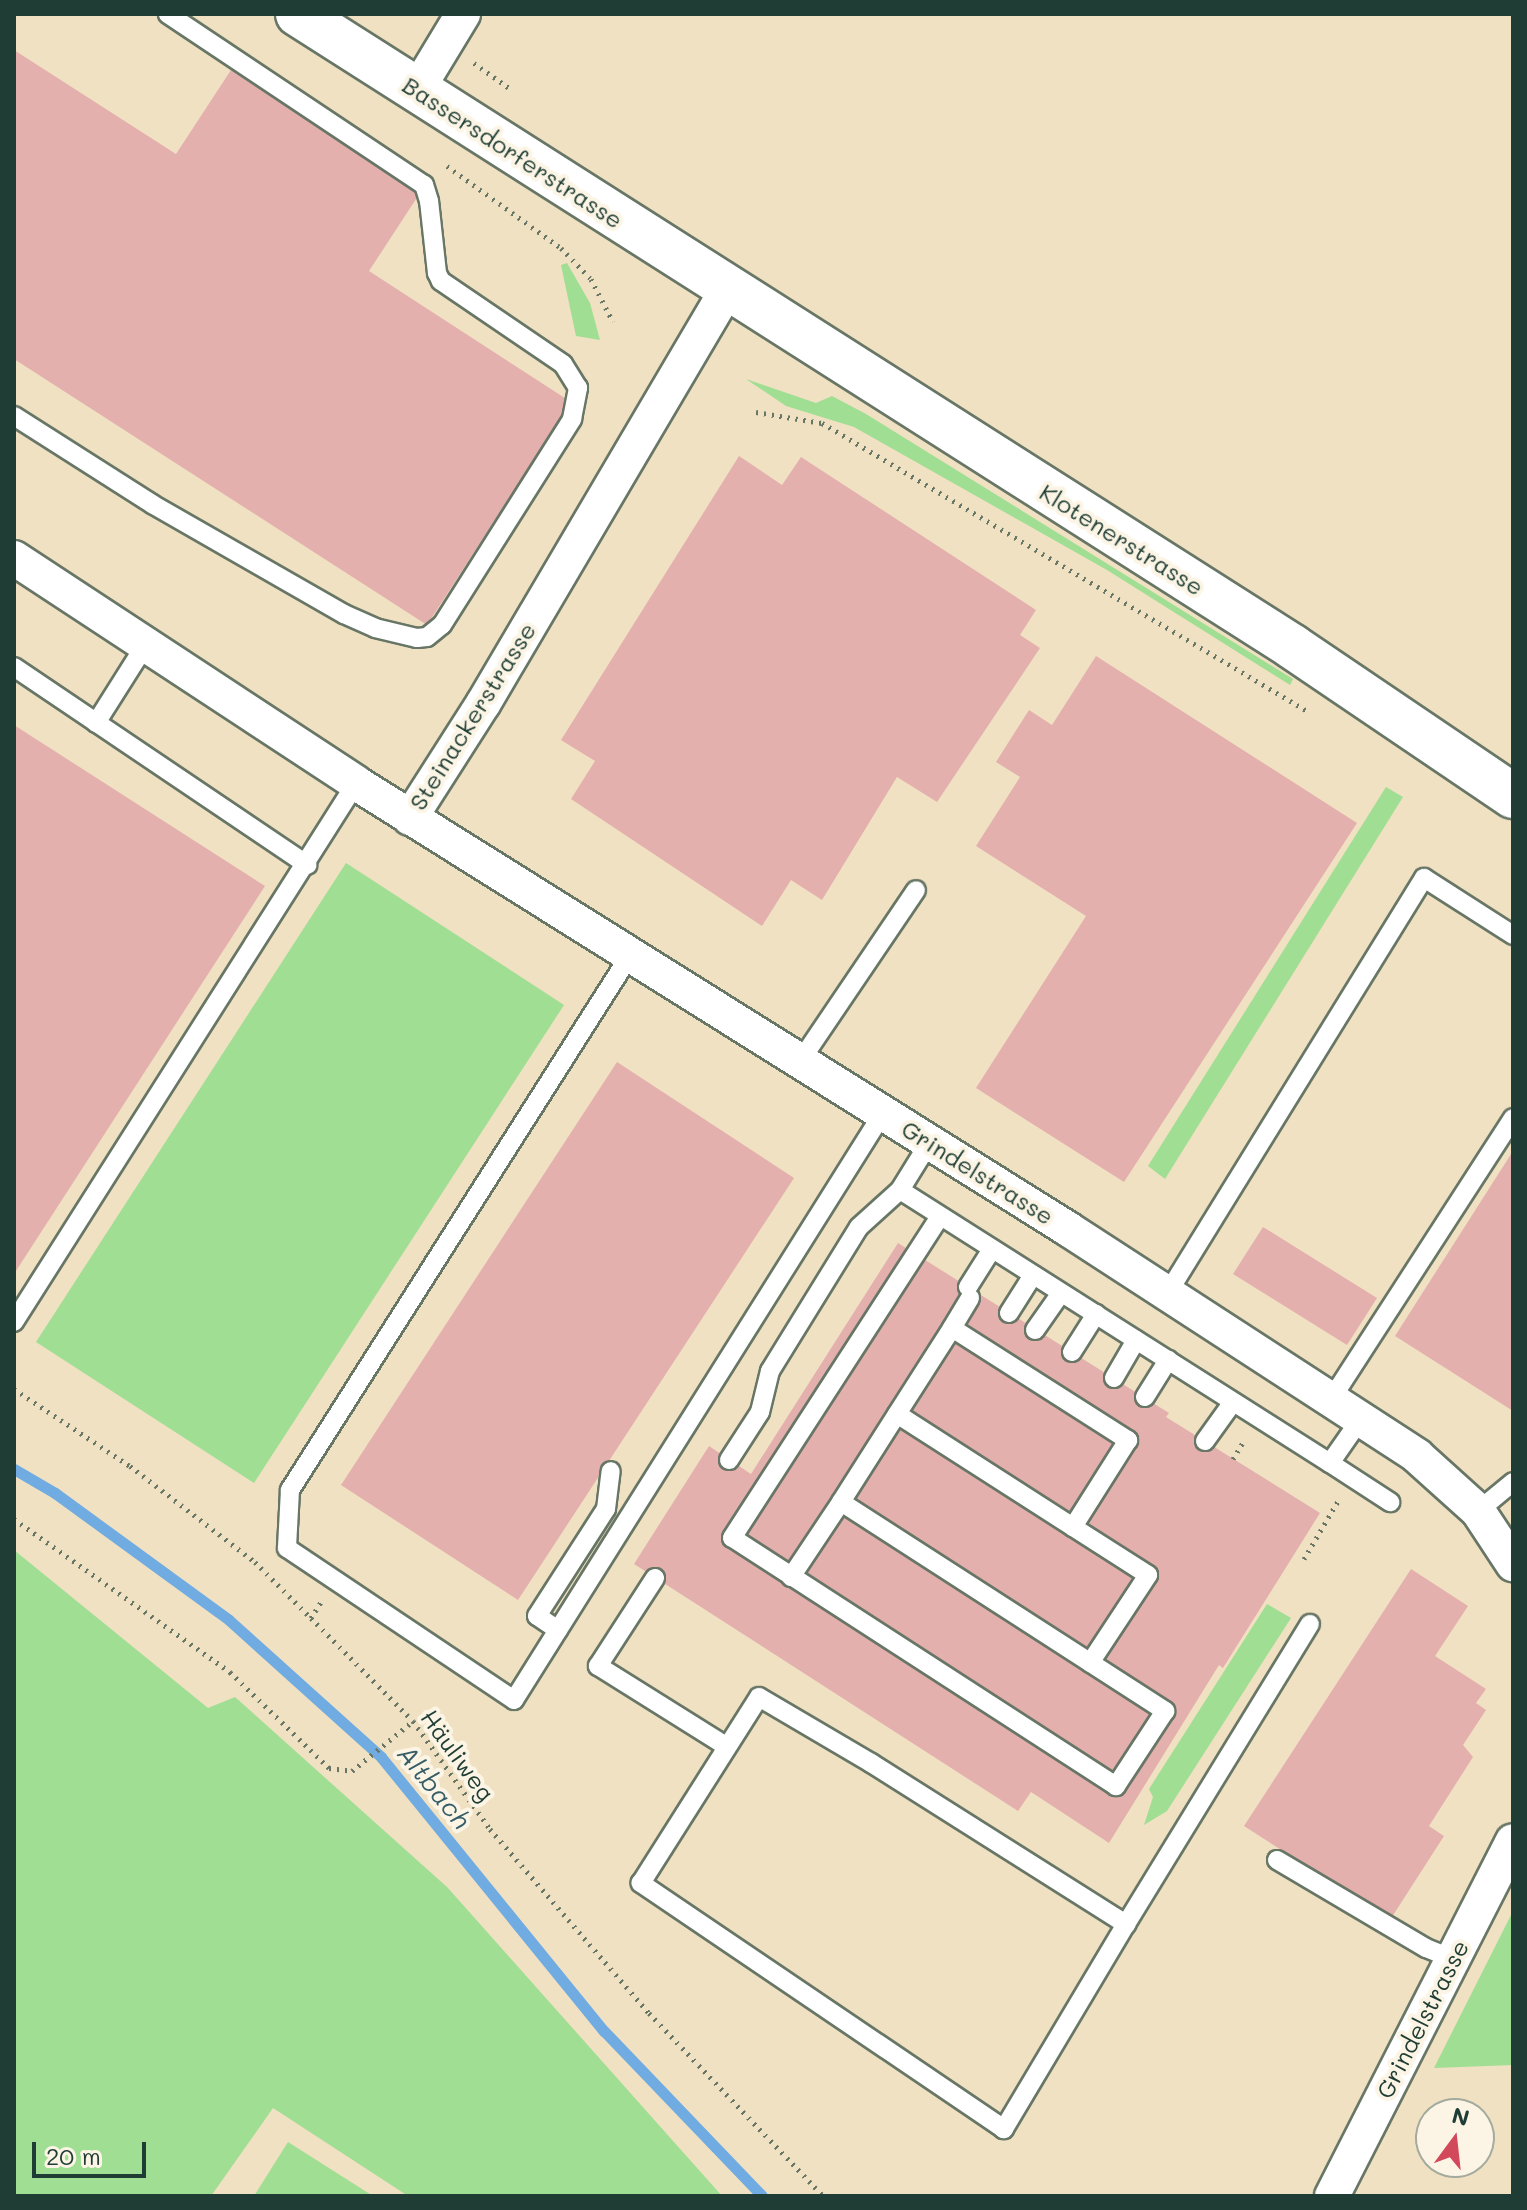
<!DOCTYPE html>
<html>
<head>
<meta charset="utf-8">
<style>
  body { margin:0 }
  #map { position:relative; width:1527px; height:2210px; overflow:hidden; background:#f0e1c2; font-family:Mali,sans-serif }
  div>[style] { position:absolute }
  .green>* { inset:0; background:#9fde93 }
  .stream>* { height:11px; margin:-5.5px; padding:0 5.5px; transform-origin:5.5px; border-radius:5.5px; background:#70abe1 }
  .building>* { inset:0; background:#e4b0ae }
  .path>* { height:5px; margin-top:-2.5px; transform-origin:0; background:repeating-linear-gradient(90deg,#687666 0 2px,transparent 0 8px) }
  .roads { filter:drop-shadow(2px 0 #687666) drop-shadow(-2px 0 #687666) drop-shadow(0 2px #687666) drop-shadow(0 -2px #687666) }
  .service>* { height:18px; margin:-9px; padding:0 9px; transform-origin:9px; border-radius:9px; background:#fff }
  .minor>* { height:34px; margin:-17px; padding:0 17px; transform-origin:17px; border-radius:17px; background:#fff }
  .secondary>* { height:44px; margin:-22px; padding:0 22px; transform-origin:22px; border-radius:22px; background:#fff }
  span { translate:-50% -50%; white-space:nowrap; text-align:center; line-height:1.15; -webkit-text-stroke:8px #fcf5e5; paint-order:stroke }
  .street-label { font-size:24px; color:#1f3d34 }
  .water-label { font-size:26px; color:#375e68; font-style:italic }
  .frame { position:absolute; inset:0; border:16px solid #1f3d34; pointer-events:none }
  .north { position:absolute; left:1415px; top:2098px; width:80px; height:80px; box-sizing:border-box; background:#fcf5e5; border:2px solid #a4ab9e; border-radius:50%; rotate:15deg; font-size:22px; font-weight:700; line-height:32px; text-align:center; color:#1f3d34 }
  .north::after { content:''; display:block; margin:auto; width:28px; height:36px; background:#d1495b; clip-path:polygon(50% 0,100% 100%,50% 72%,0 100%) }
  .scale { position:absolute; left:32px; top:2142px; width:114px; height:36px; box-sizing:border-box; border:4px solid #1f3d34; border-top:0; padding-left:10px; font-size:24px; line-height:28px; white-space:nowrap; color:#1f3d34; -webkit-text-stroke:6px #fcf5e5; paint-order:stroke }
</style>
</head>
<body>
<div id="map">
  <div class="green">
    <i style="clip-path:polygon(567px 263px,590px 303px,600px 340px,576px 336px,561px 265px)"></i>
    <i style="clip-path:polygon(746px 379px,816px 403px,832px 396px,866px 414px,1293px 679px,1290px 685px,1107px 570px,854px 427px,786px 406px)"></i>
    <i style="clip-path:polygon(1386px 787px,1403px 797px,1165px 1179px,1148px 1166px)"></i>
    <i style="clip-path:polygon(346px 863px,564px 1005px,254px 1483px,36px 1342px)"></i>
    <i style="clip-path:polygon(14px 1550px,208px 1708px,235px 1697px,447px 1887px,722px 2196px,408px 2196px,273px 2108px,211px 2196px,14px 2196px)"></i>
    <i style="clip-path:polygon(1267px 1604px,1291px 1618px,1167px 1811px,1144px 1825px,1153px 1797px,1149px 1789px)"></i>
    <i style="clip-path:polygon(1513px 1911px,1513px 2065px,1434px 2068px)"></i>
    <i style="clip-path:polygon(288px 2142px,373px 2196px,254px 2196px)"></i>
  </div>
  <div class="stream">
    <i style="left:14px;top:1469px;width:48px;rotate:30.3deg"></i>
    <i style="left:55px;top:1493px;width:215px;rotate:36.1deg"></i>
    <i style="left:229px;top:1620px;width:205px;rotate:42deg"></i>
    <i style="left:381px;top:1757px;width:353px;rotate:50.9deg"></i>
    <i style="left:604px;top:2031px;width:228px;rotate:46.2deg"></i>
  </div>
  <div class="building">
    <i style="clip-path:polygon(14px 50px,176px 154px,231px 70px,420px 193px,369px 271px,571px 402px,427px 625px,14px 359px)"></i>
    <i style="clip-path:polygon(739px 456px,782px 485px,801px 457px,1036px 610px,1020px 635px,1040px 648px,937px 802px,897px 777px,822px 900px,791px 880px,762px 926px,571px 799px,595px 761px,561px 740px)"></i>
    <i style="clip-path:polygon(1096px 656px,1357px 823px,1124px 1182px,976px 1088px,1086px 916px,976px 846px,1020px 777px,996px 762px,1029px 710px,1052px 725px)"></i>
    <i style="clip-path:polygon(14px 725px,265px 886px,14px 1274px)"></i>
    <i style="clip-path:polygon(617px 1062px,794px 1178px,518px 1600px,341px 1485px)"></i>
    <i style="clip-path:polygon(1513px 1151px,1513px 1411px,1395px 1336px)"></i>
    <i style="clip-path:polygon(1263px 1227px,1377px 1298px,1347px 1345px,1233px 1274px)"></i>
    <i style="clip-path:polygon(898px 1243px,1169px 1413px,1166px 1417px,1320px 1513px,1223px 1668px,1219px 1665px,1109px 1843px,1031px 1792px,1018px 1811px,634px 1564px,709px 1446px,751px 1474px)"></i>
    <i style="clip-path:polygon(1411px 1569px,1468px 1606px,1435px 1656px,1486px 1689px,1476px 1703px,1486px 1710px,1463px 1745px,1473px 1757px,1429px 1826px,1444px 1836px,1390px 1920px,1244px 1826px)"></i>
  </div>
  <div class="path">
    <i style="left:474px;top:63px;width:43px;rotate:35.5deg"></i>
    <i style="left:447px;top:166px;width:140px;rotate:35.7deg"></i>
    <i style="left:561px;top:248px;width:43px;rotate:45.9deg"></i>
    <i style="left:591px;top:279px;width:48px;rotate:62.9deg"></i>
    <i style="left:756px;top:412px;width:67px;rotate:9.5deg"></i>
    <i style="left:822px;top:423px;width:566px;rotate:30.69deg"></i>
    <i style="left:14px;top:1389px;width:139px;rotate:33.6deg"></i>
    <i style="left:130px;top:1466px;width:158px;rotate:37.5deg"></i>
    <i style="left:255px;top:1562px;width:79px;rotate:45deg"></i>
    <i style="left:311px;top:1618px;width:145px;rotate:45.3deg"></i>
    <i style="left:413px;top:1721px;width:133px;rotate:54.5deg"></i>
    <i style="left:490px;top:1829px;width:243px;rotate:49.2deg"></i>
    <i style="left:649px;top:2013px;width:253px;rotate:46.4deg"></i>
    <i style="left:1233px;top:1459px;width:23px;rotate:-59deg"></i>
    <i style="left:14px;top:1519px;width:265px;rotate:35.3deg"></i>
    <i style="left:230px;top:1672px;width:138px;rotate:44.1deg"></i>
    <i style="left:329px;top:1768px;width:23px;rotate:7deg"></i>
    <i style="left:352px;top:1771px;width:79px;rotate:-39.3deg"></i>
    <i style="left:1304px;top:1559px;width:67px;rotate:-59.6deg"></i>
    <i style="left:311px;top:1618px;width:19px;rotate:-58deg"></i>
  </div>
  <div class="roads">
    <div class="service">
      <i style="left:14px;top:416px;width:164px;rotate:32.5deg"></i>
      <i style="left:152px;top:504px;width:221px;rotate:29.8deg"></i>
      <i style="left:344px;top:614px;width:34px;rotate:24deg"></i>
      <i style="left:375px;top:628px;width:43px;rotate:13.4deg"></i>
      <i style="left:417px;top:638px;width:10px;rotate:-6deg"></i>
      <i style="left:427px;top:637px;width:19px;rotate:-39deg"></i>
      <i style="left:442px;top:625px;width:244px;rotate:-57.7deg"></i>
      <i style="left:572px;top:419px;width:32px;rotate:-79deg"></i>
      <i style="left:578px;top:388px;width:28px;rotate:-122deg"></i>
      <i style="left:563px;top:364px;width:148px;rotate:-145.8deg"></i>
      <i style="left:441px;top:281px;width:9px;rotate:-117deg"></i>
      <i style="left:437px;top:273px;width:72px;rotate:-96.3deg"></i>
      <i style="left:429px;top:201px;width:17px;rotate:-107deg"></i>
      <i style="left:424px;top:185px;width:308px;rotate:-146.3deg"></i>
      <i style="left:14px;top:667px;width:354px;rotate:34deg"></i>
      <i style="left:96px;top:723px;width:93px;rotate:-57.7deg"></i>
      <i style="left:632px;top:952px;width:638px;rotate:122.44deg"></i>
      <i style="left:290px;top:1490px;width:58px;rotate:93deg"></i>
      <i style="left:287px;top:1548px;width:273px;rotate:33.8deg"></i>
      <i style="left:514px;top:1700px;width:693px;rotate:-57.85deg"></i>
      <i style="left:801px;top:1060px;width:205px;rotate:-55.9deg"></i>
      <i style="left:900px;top:1190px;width:509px;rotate:32.41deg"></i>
      <i style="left:1330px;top:1463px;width:52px;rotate:-55.1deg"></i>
      <i style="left:968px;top:1287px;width:45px;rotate:-57.7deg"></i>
      <i style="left:1167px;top:1294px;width:489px;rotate:-58.3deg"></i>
      <i style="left:1424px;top:878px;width:106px;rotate:32.6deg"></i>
      <i style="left:1009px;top:1313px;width:45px;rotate:-57.7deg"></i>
      <i style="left:14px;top:1322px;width:638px;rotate:-57.6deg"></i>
      <i style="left:952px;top:1328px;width:35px;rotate:-59deg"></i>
      <i style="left:1035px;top:1330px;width:45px;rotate:-54.9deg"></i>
      <i style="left:1072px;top:1352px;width:45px;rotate:-57.7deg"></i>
      <i style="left:1114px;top:1378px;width:44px;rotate:-59.9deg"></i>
      <i style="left:1145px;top:1397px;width:44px;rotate:-58.1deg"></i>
      <i style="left:1330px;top:1401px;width:337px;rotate:-57.1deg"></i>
      <i style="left:897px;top:1414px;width:102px;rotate:-57.4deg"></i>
      <i style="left:952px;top:1328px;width:209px;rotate:32.5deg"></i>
      <i style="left:1128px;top:1440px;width:103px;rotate:122.3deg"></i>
      <i style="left:1073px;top:1527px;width:209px;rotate:-147.3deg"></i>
      <i style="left:897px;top:1414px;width:104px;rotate:122.5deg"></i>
      <i style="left:841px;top:1502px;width:386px;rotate:32.8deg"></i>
      <i style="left:1165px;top:1711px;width:90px;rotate:123.2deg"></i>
      <i style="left:1116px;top:1786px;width:457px;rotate:-147.1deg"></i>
      <i style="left:732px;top:1538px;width:383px;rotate:-57.1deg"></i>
      <i style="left:1205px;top:1441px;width:48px;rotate:-54.3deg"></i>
      <i style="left:729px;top:1460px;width:57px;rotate:-57.1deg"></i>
      <i style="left:760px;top:1412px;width:42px;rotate:-76.3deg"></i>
      <i style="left:770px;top:1371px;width:169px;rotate:-58.3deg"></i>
      <i style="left:859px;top:1227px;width:55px;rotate:-42.1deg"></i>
      <i style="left:900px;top:1190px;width:55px;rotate:-58.3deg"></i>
      <i style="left:1330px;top:1463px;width:72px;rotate:33deg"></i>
      <i style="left:1478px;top:1511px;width:45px;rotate:-39.6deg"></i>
      <i style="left:1073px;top:1527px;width:89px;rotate:32.6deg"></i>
      <i style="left:1148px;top:1575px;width:105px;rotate:123.4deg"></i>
      <i style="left:791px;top:1577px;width:90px;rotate:-56.3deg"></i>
      <i style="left:655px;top:1578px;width:105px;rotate:122.9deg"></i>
      <i style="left:598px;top:1666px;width:151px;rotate:32deg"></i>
      <i style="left:558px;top:1630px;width:25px;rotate:-146deg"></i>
      <i style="left:537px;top:1616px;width:127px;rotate:-57.2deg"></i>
      <i style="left:606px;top:1509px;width:38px;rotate:-83deg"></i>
      <i style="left:1277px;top:1860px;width:173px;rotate:30.6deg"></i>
      <i style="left:1426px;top:1948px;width:29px;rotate:22deg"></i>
      <i style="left:1126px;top:1924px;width:239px;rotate:120.8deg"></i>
      <i style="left:1004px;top:2129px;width:439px;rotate:-145.9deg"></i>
      <i style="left:641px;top:1883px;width:220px;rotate:-57.6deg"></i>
      <i style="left:759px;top:1697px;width:130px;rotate:30.5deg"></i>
      <i style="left:871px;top:1763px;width:302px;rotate:32.3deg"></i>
      <i style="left:1126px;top:1924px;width:352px;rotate:-58.5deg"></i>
    </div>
    <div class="minor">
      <i style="left:417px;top:90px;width:89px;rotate:-58.8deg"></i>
      <i style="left:14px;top:558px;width:409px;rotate:33.3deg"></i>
      <i style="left:356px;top:783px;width:840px;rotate:32.06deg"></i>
      <i style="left:1068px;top:1229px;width:416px;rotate:33deg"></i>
      <i style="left:1417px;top:1456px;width:82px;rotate:42deg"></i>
      <i style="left:1478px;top:1511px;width:64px;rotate:56.6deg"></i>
      <i style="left:410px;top:818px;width:135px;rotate:-57.4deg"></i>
      <i style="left:483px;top:704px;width:481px;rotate:-59.5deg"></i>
      <i style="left:1332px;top:2196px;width:398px;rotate:-63deg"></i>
    </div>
    <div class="secondary">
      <i style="left:298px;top:14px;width:1179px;rotate:32.46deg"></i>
      <i style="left:1293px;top:647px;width:266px;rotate:34.1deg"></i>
    </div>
  </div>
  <div class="street-label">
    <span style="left:513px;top:152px;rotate:33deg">Bassersdorferstrasse</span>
    <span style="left:1122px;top:539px;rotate:32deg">Klotenerstrasse</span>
    <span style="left:472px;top:716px;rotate:-58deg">Steinackerstrasse</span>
    <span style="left:978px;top:1172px;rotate:32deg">Grindelstrasse</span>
    <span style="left:458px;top:1755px;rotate:54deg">Häuliweg</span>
    <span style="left:1422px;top:2019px;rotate:-63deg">Grindelstrasse</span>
  </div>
  <div class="water-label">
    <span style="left:434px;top:1787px;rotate:51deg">Altbach</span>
  </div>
  <div class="frame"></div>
  <div class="north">N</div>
  <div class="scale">20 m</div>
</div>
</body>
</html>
